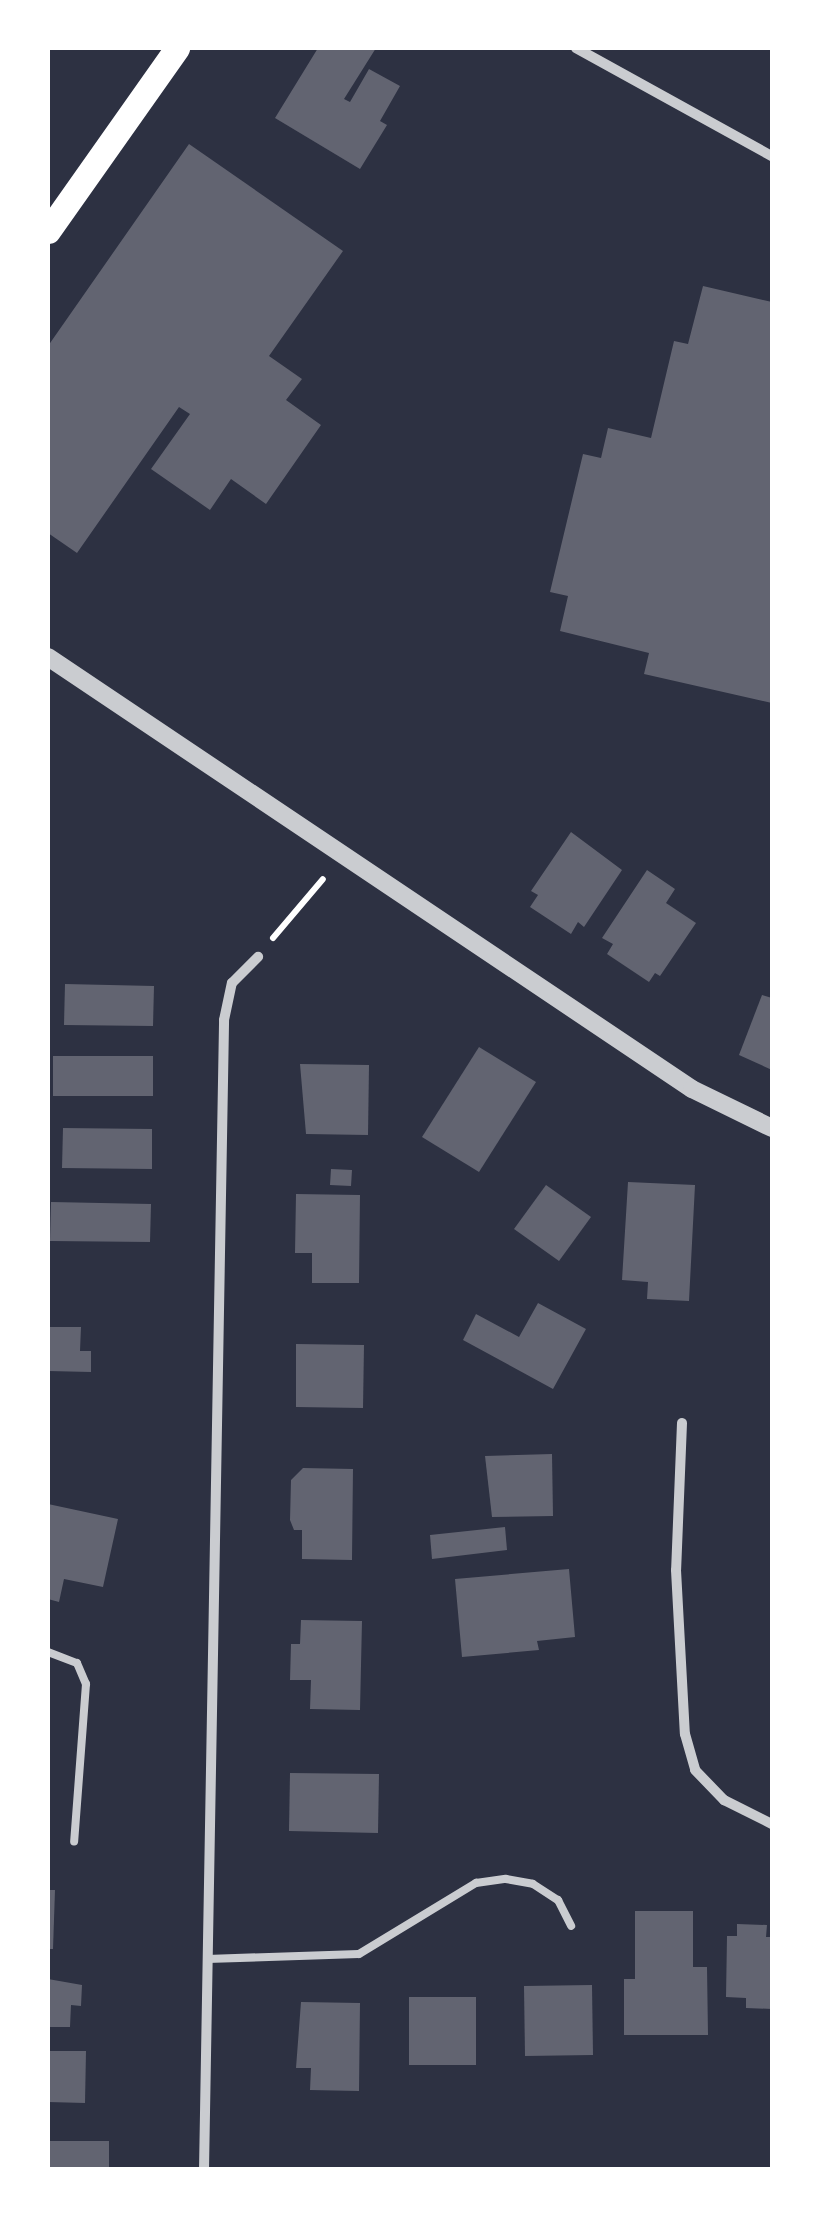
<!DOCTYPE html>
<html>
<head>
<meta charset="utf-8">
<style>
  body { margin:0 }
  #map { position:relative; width:820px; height:2217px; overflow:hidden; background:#2d3142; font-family:"Titillium Web",sans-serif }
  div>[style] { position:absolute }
  .building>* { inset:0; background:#626471 }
  .path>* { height:6px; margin:-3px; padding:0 3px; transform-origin:3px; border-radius:3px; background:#fff }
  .service>* { height:8px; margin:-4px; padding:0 4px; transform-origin:4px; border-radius:4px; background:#caccd0 }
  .minor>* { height:10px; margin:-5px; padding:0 5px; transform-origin:5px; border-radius:5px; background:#caccd0 }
  .tertiary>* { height:18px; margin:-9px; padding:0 9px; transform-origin:9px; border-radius:9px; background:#caccd0 }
  .primary>* { height:25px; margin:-12.5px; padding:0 12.5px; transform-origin:12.5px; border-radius:12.5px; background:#fff }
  span { translate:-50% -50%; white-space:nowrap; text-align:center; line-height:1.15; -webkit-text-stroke:10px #fff; paint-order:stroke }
  .frame { position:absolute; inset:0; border:50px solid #fff; pointer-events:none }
</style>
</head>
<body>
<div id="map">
  <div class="building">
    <i style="clip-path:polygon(318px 48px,376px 48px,344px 99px,350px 102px,369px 69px,400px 86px,380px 121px,387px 125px,360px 169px,275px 118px)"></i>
    <i style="clip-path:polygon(189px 144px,343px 251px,269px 356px,302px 379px,286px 400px,321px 425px,266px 504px,231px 479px,210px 510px,151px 469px,190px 414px,179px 407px,77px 553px,48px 533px,48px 346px)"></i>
    <i style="clip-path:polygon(703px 286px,772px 302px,772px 703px,644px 674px,649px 653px,560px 631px,568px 596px,550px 592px,583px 454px,601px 458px,608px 428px,651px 438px,674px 341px,688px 344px)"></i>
    <i style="clip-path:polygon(571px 832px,622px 870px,584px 927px,578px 922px,571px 934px,530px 907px,538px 895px,531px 891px)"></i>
    <i style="clip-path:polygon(647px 870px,675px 889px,666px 903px,696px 923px,660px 976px,655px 973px,649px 982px,607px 954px,613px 944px,602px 938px)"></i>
    <i style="clip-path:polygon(65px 984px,154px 986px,153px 1026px,64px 1025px)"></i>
    <i style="clip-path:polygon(762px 995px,772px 998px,772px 1070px,739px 1055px)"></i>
    <i style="clip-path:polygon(479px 1047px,536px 1082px,479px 1172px,422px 1137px)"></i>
    <i style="clip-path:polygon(53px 1056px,153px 1056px,153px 1096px,53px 1096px)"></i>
    <i style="clip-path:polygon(300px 1064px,369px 1065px,368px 1135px,306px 1134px)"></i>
    <i style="clip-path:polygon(63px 1128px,152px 1129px,152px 1169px,62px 1168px)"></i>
    <i style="clip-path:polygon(331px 1169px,352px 1170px,351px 1186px,330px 1185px)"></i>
    <i style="clip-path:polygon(628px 1182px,695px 1185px,689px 1301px,647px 1299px,648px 1282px,622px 1280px)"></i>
    <i style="clip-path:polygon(546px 1185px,591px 1217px,559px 1261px,514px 1229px)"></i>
    <i style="clip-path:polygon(296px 1194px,360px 1195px,359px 1283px,312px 1283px,312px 1253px,295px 1253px)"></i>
    <i style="clip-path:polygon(51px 1202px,151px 1204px,150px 1242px,50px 1241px)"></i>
    <i style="clip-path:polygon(538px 1303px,586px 1329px,553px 1389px,463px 1340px,476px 1314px,519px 1337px)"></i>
    <i style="clip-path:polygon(48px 1327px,81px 1327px,80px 1351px,91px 1351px,91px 1372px,48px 1371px)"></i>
    <i style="clip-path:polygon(296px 1344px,364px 1345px,363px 1408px,296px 1407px)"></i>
    <i style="clip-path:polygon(552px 1454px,553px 1516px,492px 1517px,485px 1456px)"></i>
    <i style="clip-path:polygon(303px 1468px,353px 1469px,352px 1560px,302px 1559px,302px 1530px,294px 1530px,290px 1520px,291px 1480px)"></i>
    <i style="clip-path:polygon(48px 1504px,118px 1519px,103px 1587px,64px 1579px,59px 1602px,48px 1599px)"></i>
    <i style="clip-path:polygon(505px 1527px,507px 1550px,432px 1559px,430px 1535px)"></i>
    <i style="clip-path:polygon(569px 1569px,575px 1637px,537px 1641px,539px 1650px,462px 1657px,455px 1579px)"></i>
    <i style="clip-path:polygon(301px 1620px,362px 1621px,360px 1710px,310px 1709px,311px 1680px,290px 1680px,291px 1644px,300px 1644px)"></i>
    <i style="clip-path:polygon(290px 1773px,379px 1774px,378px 1833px,289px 1831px)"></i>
    <i style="clip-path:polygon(48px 1890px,55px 1890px,53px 1949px,48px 1949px)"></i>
    <i style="clip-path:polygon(635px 1911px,693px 1911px,693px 1967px,707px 1967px,708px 2035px,624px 2035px,624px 1979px,635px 1979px)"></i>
    <i style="clip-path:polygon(737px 1924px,767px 1925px,766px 1937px,772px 1937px,772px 2009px,746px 2008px,746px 1998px,726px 1997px,727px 1936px,737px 1936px)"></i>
    <i style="clip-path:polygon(48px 1979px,82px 1985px,81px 2006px,71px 2005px,70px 2027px,48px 2027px)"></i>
    <i style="clip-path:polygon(592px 1985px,593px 2055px,525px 2056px,524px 1986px)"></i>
    <i style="clip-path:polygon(409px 1997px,476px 1997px,476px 2065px,409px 2065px)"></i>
    <i style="clip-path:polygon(301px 2002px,360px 2003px,359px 2091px,310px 2090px,311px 2068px,296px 2068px)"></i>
    <i style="clip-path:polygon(48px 2051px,86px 2051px,85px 2103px,48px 2102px)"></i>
    <i style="clip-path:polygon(48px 2141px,109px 2141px,109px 2167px,48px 2170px)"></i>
  </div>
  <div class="path">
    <i style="left:273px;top:938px;width:77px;rotate:-49.7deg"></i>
  </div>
  <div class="service">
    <i style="left:48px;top:1652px;width:31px;rotate:21deg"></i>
    <i style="left:77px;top:1663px;width:23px;rotate:67deg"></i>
    <i style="left:86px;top:1684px;width:158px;rotate:94.3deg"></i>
    <i style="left:207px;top:1959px;width:152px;rotate:-1.9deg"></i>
    <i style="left:359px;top:1954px;width:137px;rotate:-31.3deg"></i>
    <i style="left:476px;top:1883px;width:30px;rotate:-8deg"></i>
    <i style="left:506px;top:1879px;width:27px;rotate:10deg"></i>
    <i style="left:533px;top:1884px;width:30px;rotate:33deg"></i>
    <i style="left:558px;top:1900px;width:29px;rotate:63deg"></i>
  </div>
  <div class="minor">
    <i style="left:576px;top:48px;width:224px;rotate:28.9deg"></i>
    <i style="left:682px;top:1423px;width:147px;rotate:92.3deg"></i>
    <i style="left:676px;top:1570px;width:164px;rotate:86.9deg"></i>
    <i style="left:685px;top:1734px;width:37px;rotate:74deg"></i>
    <i style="left:695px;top:1770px;width:42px;rotate:46deg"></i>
    <i style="left:724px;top:1800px;width:54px;rotate:26.6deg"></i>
    <i style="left:204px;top:2170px;width:1150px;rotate:-89deg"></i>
    <i style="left:224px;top:1020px;width:38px;rotate:-78deg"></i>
    <i style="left:232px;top:983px;width:37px;rotate:-45deg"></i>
  </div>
  <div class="tertiary">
    <i style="left:48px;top:657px;width:775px;rotate:33.85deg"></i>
    <i style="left:692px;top:1089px;width:89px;rotate:26deg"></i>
  </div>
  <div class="primary">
    <i style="left:48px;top:231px;width:224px;rotate:-54.8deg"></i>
  </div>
  <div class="frame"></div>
</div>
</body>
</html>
